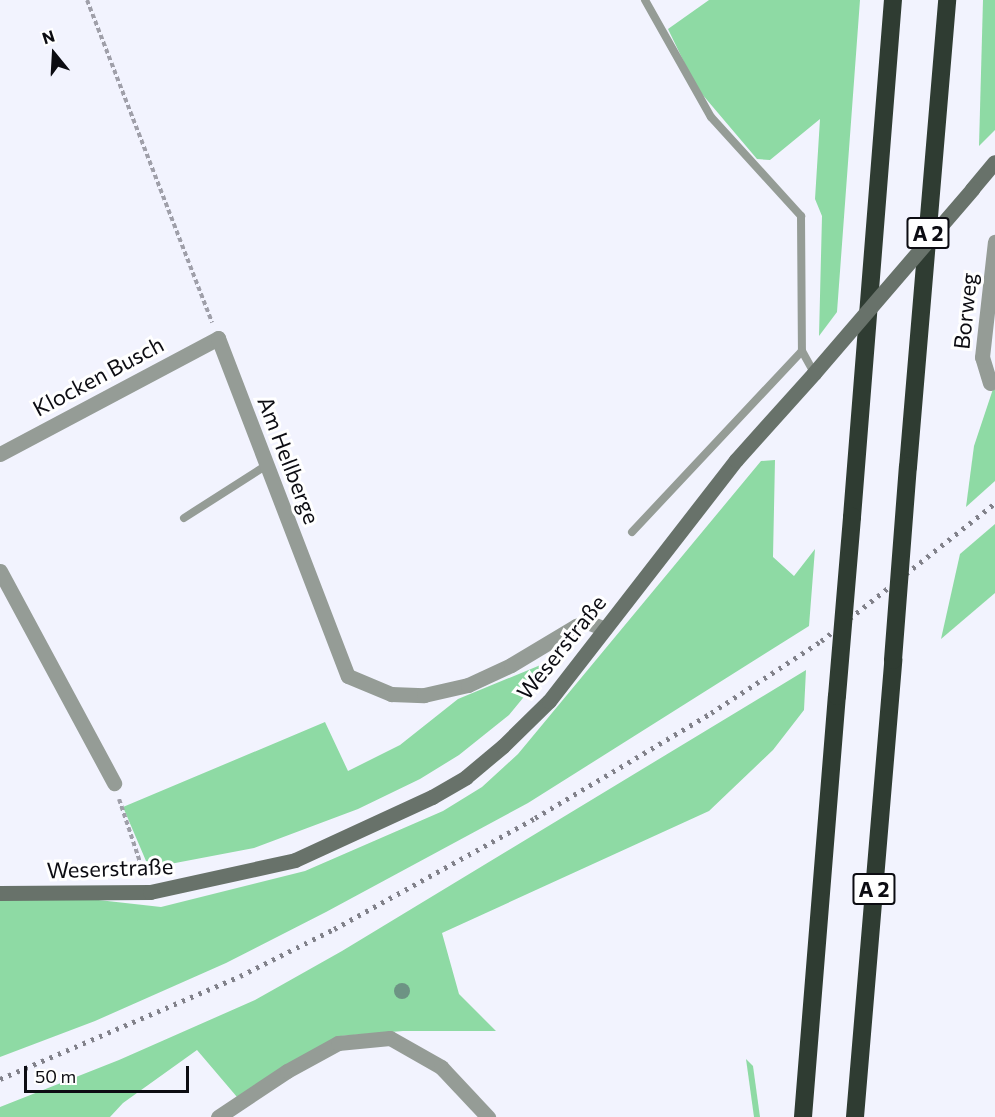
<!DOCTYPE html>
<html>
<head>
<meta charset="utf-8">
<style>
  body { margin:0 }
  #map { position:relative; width:995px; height:1117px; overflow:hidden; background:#f2f3fe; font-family:Commissioner,sans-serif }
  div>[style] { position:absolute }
  .green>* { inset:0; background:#8edaa4 }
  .path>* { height:4px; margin-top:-2px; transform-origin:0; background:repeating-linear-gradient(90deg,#9f9fa9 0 4.5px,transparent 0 7.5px) }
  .lane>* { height:8px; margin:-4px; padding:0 4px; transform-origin:4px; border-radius:4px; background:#959c96 }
  .street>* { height:15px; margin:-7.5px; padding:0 7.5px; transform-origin:7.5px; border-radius:7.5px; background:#959c96 }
  .secondary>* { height:15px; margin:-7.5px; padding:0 7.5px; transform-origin:7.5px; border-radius:7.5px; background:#68726a }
  .highway>* { height:18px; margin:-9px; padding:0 9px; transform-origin:9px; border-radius:9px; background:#2f3c32 }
  .rail>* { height:4.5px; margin-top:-2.25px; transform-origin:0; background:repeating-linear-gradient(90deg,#81818a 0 3px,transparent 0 9px) }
  .secondary-bridge>* { height:15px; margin:-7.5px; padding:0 7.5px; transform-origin:7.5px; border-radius:7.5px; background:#68726a }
  .highway-bridge>* { height:18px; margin:-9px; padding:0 9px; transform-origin:9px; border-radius:9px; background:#2f3c32 }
  .trees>* { width:16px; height:16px; margin:-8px; border-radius:50%; background:#6d9384 }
  span { translate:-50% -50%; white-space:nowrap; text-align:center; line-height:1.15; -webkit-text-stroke:6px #fff; paint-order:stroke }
  .shield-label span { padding:2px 4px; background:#fff; border:2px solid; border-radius:4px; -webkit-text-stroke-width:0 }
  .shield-label { font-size:21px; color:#0c0c12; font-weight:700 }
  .street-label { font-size:22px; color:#0c0c12 }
  .north { position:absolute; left:24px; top:24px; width:60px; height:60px; -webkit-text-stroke:4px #fff; paint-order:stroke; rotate:342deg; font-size:16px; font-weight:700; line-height:24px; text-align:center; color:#0c0c12 }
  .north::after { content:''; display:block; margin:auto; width:21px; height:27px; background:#0c0c12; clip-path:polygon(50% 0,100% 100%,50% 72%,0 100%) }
  .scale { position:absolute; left:24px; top:1066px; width:165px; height:27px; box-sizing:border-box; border:3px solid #0c0c12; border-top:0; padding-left:8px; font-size:18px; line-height:21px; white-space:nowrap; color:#0c0c12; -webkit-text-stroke:4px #fff; paint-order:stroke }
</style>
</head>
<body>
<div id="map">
  <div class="green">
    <i style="clip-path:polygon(709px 0,860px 0,837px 312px,819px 336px,822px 216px,815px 199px,820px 119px,770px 160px,757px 159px,696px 87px,668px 29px)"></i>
    <i style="clip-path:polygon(983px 0,995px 0,995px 130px,979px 146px)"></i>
    <i style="clip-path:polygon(995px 383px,995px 481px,966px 507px,974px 446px)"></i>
    <i style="clip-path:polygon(775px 460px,773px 557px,794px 576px,815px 549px,809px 626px,528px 803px,326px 912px,226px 963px,95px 1021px,0 1057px,0 889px,161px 907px,305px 871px,443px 811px,482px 787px,518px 754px,761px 461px)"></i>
    <i style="clip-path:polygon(995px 524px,995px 593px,941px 639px,960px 554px)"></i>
    <i style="clip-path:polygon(555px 659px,509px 715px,459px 755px,420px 779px,358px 809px,254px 848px,149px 868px,123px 807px,325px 722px,348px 771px,400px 745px,458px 699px)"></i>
    <i style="clip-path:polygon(806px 670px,804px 710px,773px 750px,709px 811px,442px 933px,459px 994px,496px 1031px,403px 1031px,341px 1036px,237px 1097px,197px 1050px,123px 1103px,110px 1117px,0 1117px,0 1107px,119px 1060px,255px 1000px,342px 951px)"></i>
    <i style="clip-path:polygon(746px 1059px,753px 1066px,760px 1117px,754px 1117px)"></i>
  </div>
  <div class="path">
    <i style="left:87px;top:0;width:346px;rotate:68.8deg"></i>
    <i style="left:119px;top:799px;width:79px;rotate:71.6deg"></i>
  </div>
  <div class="lane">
    <i style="left:645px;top:0;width:134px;rotate:60.6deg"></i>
    <i style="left:711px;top:117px;width:134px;rotate:47.7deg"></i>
    <i style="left:801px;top:216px;width:135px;rotate:89.6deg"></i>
    <i style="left:802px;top:351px;width:25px;rotate:61deg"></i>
    <i style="left:184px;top:518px;width:98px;rotate:-32.6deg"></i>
    <i style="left:632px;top:532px;width:248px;rotate:-46.8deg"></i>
  </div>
  <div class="street">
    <i style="left:990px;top:383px;width:27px;rotate:-107deg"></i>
    <i style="left:982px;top:357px;width:116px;rotate:-83.6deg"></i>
    <i style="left:0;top:454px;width:247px;rotate:-28deg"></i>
    <i style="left:218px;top:338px;width:362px;rotate:69deg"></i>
    <i style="left:348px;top:676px;width:47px;rotate:22.7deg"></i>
    <i style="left:391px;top:694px;width:33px;rotate:2deg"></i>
    <i style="left:424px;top:695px;width:45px;rotate:-12.8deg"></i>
    <i style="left:468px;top:685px;width:47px;rotate:-24.9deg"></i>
    <i style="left:511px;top:665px;width:76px;rotate:-31deg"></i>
    <i style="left:576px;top:626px;width:12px;rotate:-20deg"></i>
    <i style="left:587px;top:622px;width:19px;rotate:21deg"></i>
    <i style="left:0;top:571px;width:241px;rotate:61.7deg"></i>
    <i style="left:218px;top:1117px;width:83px;rotate:-33.7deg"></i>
    <i style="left:287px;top:1071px;width:58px;rotate:-28.8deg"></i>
    <i style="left:338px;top:1043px;width:52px;rotate:-5.5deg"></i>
    <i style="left:390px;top:1038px;width:59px;rotate:29.6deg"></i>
    <i style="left:441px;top:1067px;width:69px;rotate:46.8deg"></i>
  </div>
  <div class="secondary">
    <i style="left:972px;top:189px;width:35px;rotate:-50deg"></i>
    <i style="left:0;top:893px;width:150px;rotate:-0.4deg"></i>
    <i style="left:150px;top:892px;width:148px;rotate:-12.4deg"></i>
    <i style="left:295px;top:860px;width:151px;rotate:-24.7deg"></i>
    <i style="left:432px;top:797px;width:39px;rotate:-30deg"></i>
    <i style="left:466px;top:777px;width:48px;rotate:-40deg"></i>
    <i style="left:503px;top:746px;width:64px;rotate:-44.4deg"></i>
    <i style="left:549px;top:701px;width:305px;rotate:-52.2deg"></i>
    <i style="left:736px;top:460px;width:117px;rotate:-48.1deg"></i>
  </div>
  <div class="highway">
    <i style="left:908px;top:467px;width:469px;rotate:-85.2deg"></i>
    <i style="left:852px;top:517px;width:519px;rotate:-85.47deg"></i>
    <i style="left:803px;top:1117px;width:422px;rotate:-85.4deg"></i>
    <i style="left:855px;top:1117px;width:459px;rotate:-85.2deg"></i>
  </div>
  <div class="rail">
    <i style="left:0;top:1079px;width:261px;rotate:-23.2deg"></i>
    <i style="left:240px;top:976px;width:105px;rotate:-26.6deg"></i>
    <i style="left:334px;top:929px;width:230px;rotate:-28.9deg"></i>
    <i style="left:535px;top:818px;width:205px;rotate:-30.8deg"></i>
    <i style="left:711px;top:713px;width:131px;rotate:-33.2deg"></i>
    <i style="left:821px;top:641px;width:222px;rotate:-38.4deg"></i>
  </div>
  <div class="secondary-bridge">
    <i style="left:814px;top:373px;width:243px;rotate:-49.3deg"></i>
  </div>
  <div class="highway-bridge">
    <i style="left:893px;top:660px;width:194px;rotate:-85.6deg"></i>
    <i style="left:837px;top:696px;width:180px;rotate:-85.2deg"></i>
  </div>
  <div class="trees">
    <i style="left:402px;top:991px"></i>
  </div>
  <div class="shield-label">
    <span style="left:928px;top:233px">A 2</span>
    <span style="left:874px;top:889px">A 2</span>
  </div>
  <div class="street-label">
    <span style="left:965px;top:311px;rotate:-84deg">Borweg</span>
    <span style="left:98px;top:376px;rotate:-28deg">Klocken Busch</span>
    <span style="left:289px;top:460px;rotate:69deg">Am Hellberge</span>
    <span style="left:561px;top:647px;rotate:-51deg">Weserstraße</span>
    <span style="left:110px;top:868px;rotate:-2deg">Weserstraße</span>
  </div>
  <div class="north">N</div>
  <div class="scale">50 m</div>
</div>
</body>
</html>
